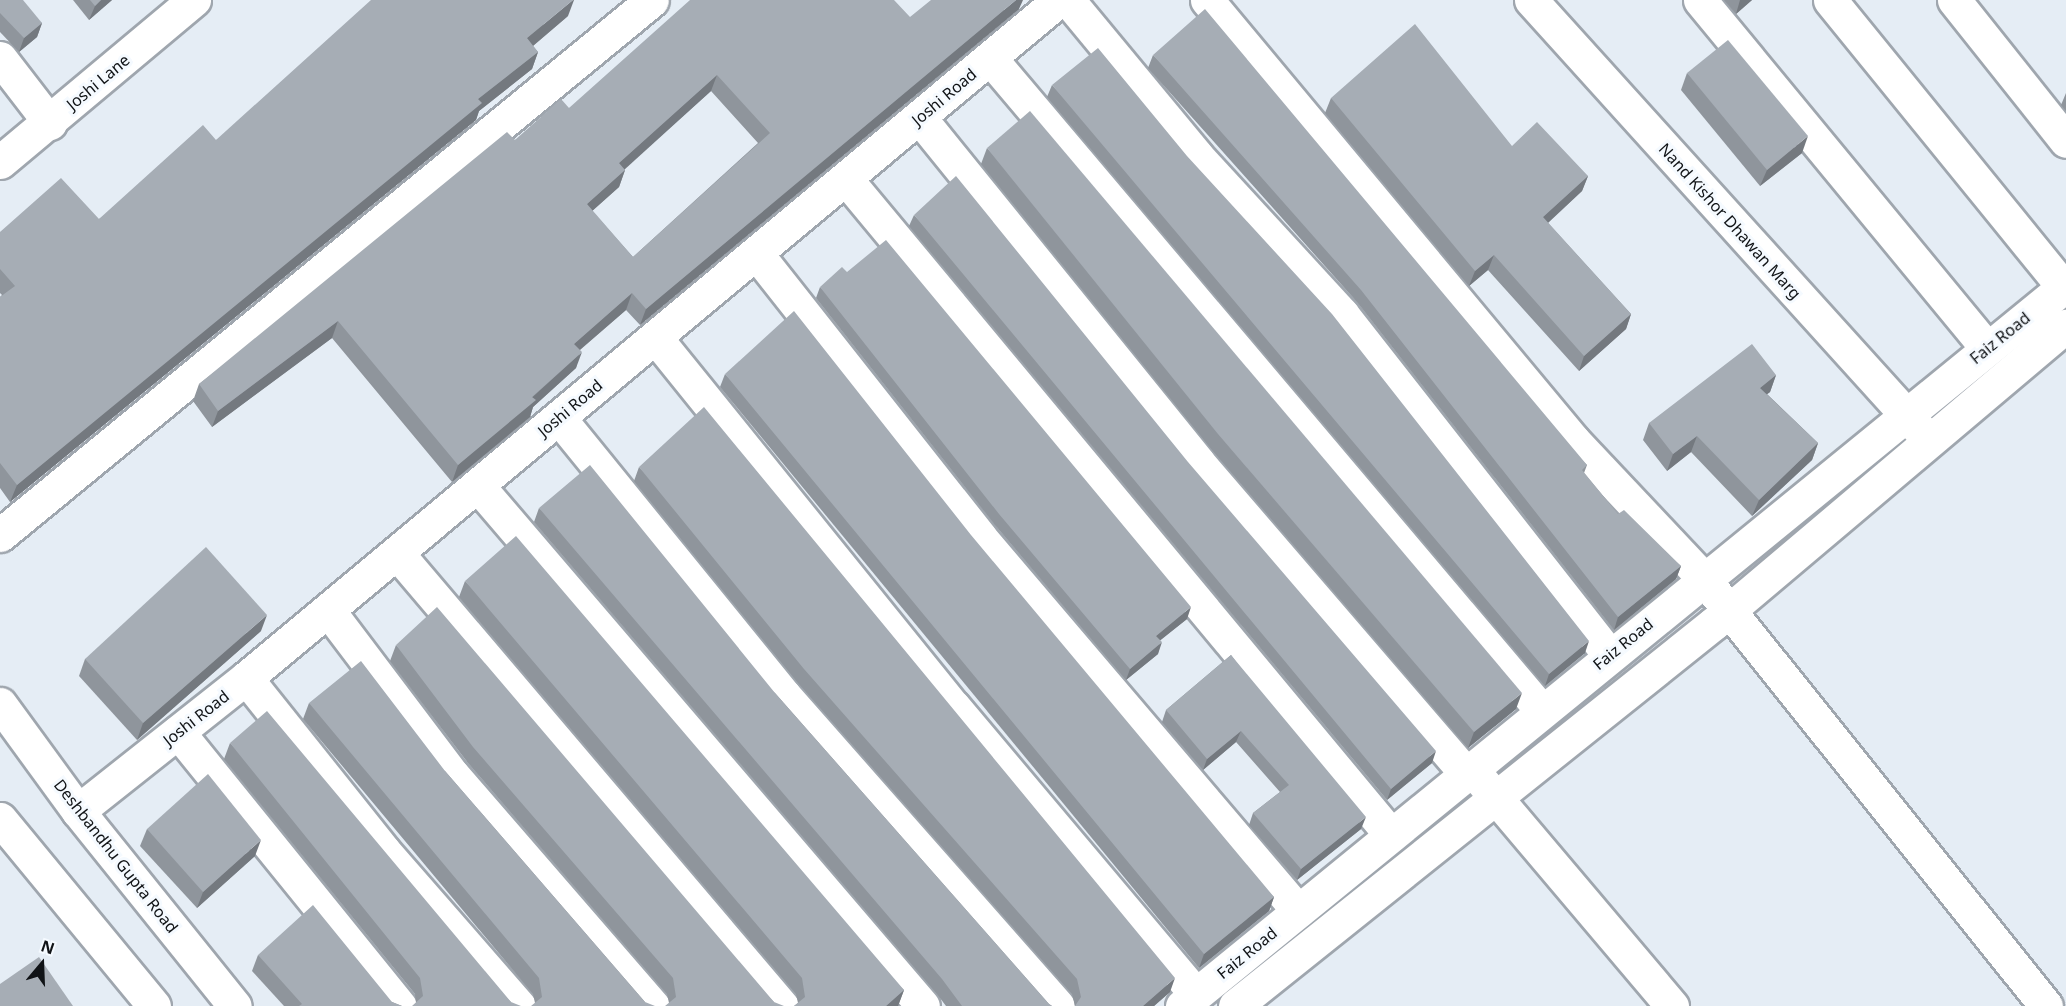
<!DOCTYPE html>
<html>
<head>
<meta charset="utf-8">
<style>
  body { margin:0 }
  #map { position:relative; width:2066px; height:1006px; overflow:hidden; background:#e5edf5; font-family:"Noto Sans",sans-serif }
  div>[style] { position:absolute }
  .roads { filter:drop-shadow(2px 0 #9fa6ae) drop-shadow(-2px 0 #9fa6ae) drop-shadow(0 2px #9fa6ae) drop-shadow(0 -2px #9fa6ae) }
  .minor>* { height:33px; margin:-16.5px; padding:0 16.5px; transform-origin:16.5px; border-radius:16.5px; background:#fff }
  .wall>* { inset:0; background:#8f959c }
  .shaded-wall>* { inset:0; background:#74797f }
  .building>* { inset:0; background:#a6adb5 }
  span { translate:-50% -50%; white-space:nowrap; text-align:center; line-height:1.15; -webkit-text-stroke:6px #f5faff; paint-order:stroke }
  .street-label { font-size:16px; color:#101316 }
  .north { position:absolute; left:12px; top:934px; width:60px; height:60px; -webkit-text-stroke:4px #f5faff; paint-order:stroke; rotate:19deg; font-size:16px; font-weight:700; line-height:24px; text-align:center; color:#101316 }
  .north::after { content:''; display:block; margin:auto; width:21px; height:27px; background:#101316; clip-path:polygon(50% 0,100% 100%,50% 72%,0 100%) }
</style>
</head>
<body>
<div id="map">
  <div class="roads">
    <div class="minor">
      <i style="left:1068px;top:0;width:201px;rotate:50.4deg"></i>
      <i style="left:1196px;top:155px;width:216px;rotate:47.4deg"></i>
      <i style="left:1342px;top:314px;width:432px;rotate:51.9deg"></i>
      <i style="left:1207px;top:0;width:574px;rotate:50.23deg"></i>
      <i style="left:1574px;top:441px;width:190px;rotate:46.7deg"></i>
      <i style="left:1704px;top:579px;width:547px;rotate:51.31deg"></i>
      <i style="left:1531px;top:0;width:580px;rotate:47.87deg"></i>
      <i style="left:1700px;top:0;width:451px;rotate:50.5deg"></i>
      <i style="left:1830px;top:0;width:370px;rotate:50.9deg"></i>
      <i style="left:1954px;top:0;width:180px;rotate:51.5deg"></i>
      <i style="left:0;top:58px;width:82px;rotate:52.4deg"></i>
      <i style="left:990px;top:58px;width:855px;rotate:49.79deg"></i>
      <i style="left:919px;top:117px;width:444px;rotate:51deg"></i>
      <i style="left:1198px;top:462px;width:411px;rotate:49.3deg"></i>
      <i style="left:0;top:162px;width:253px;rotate:-39.9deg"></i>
      <i style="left:846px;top:179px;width:853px;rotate:50.28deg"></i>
      <i style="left:756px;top:253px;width:362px;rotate:51.7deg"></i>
      <i style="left:980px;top:537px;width:491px;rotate:49.6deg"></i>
      <i style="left:655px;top:337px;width:476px;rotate:51.1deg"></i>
      <i style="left:954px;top:707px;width:375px;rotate:49.9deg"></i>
      <i style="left:559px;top:418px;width:357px;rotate:50.9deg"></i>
      <i style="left:784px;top:695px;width:414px;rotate:48.6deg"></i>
      <i style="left:478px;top:486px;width:684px;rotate:49.44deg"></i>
      <i style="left:0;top:535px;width:843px;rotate:-39.37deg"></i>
      <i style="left:397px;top:553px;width:595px;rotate:49.64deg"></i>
      <i style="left:328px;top:610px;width:207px;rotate:52.9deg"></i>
      <i style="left:453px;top:775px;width:306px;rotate:49.1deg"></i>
      <i style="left:246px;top:678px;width:221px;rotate:51.4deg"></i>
      <i style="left:384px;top:851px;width:206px;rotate:48.9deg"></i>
      <i style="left:0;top:704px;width:132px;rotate:53.9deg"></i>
      <i style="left:78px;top:811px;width:250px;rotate:51.2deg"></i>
      <i style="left:178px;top:732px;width:353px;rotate:51deg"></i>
      <i style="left:1481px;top:780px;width:296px;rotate:49.8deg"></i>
      <i style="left:78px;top:811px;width:214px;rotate:-38.4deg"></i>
      <i style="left:246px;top:678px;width:1059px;rotate:-39.83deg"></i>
      <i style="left:0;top:819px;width:242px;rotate:50.5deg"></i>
      <i style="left:1182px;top:1006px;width:1141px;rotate:-39.2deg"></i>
      <i style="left:1235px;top:1006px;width:612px;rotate:-38.63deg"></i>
      <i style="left:1713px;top:624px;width:462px;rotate:-40.2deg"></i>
    </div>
  </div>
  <div class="wall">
    <i style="clip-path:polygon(0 0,42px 23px,37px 37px,19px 52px,0 32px)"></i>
    <i style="clip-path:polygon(73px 0,112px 0,89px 20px)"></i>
    <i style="clip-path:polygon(1724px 0,1752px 0,1736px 14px)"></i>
    <i style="clip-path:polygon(evenodd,1019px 9px,640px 325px,626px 310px,580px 350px,576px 368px,533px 407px,530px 417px,452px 482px,332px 338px,212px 427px,193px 401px,199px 384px,515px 140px,569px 108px,910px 17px,1019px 9px,711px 91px,758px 143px,633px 257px,592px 211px,619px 187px,625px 170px,624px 169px,711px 91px)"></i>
    <i style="clip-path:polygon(568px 16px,533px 46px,538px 52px,532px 69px,479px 111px,476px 120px,10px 502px,0 488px,0 297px,2px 295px,0 293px,0 232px,99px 219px,216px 140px)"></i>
    <i style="clip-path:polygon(1153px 55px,1587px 465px,1584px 473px,1618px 514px,1681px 566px,1676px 579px,1614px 630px,1357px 302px,1148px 68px)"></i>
    <i style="clip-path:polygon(1687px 73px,1802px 153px,1760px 186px,1681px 90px)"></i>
    <i style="clip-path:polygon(1052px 85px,1585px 653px,1545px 686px,1047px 97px)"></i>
    <i style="clip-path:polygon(2066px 93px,2066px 111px,2061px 105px)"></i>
    <i style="clip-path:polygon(1331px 98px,1588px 176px,1582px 191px,1548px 223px,1631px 314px,1626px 329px,1579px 371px,1488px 270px,1469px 286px,1325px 113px)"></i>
    <i style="clip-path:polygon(987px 148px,1516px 709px,1468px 748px,1212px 450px,981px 164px)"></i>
    <i style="clip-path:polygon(914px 215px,1432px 763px,1387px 800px,909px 226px)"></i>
    <i style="clip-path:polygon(820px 287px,1187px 619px,1160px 640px,1158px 654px,1126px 680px,995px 525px,816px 298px)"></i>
    <i style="clip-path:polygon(725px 374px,1274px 897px,1269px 911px,1199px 968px,720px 387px)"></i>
    <i style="clip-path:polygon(1776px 375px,1770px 392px,1767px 394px,1818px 443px,1812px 460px,1752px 516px,1691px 452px,1667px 471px,1643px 440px,1649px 423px)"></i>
    <i style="clip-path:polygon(639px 467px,1170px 992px,1154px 1006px,1075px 1006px,1072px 994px,798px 683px,634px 481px)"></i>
    <i style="clip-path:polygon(539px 508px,775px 693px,1049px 1004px,1052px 1006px,946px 1006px,937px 994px,534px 522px)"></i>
    <i style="clip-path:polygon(465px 581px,904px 990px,898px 1006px,794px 1006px,798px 1003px,796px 994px,459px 597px)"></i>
    <i style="clip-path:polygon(261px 631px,137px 740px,79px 676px,85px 659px)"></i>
    <i style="clip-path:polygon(396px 645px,774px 1002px,669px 1003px,667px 994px,468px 763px,390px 661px)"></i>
    <i style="clip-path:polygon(1231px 655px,1361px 829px,1297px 880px,1249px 825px,1253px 813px,1280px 792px,1236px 742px,1203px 770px,1162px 722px,1166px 710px)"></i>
    <i style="clip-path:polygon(309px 703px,445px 771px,645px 1002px,535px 1003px,533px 994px,303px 719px)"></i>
    <i style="clip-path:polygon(230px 743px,511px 1002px,416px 1003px,415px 994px,224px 759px)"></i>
    <i style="clip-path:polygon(147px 829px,255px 856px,197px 908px,140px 846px)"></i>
    <i style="clip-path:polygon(258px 955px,392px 1002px,402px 1006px,284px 1006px,252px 971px)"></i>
  </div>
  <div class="shaded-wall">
    <i style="clip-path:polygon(101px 0,112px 0,89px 20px,95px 6px)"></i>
    <i style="clip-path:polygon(573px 0,574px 0,568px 16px,521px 56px,527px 38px)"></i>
    <i style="clip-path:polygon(1016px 0,1023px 0,1019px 9px,640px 325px,646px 309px)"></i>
    <i style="clip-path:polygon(1740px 0,1752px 0,1736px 14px)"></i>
    <i style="clip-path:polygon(42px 23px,37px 37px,19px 52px,24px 38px)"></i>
    <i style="clip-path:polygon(538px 52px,532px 69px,479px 111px,476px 120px,10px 502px,17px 485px,478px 99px)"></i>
    <i style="clip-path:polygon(717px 75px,711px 91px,613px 180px,619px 163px)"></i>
    <i style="clip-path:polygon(1808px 136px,1802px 153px,1760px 186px,1767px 170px)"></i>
    <i style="clip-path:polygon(625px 170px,619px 187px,581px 221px,587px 204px)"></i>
    <i style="clip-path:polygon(1588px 176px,1582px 191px,1538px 232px,1543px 217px)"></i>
    <i style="clip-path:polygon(1494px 255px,1488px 270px,1469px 286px,1475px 271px)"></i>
    <i style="clip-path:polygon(632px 293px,626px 310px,568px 360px,574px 344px)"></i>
    <i style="clip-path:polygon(1631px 314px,1626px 329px,1579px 371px,1584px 356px)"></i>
    <i style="clip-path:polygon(338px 321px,332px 338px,212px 427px,218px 411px)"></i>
    <i style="clip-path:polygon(582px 352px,576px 368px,533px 407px,530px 417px,452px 482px,458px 465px)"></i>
    <i style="clip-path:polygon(1776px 375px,1770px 392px,1754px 404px,1760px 388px)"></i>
    <i style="clip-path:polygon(1697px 436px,1691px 452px,1667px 471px,1673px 454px)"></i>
    <i style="clip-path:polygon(1818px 443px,1812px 460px,1752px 516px,1759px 500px)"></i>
    <i style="clip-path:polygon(1681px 566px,1676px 579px,1614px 630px,1618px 617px)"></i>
    <i style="clip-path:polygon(1191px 607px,1187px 619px,1152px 647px,1156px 636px)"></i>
    <i style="clip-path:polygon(267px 615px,261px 631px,137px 740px,143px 723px)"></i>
    <i style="clip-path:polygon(1589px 641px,1585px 653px,1545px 686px,1549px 674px)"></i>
    <i style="clip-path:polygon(1162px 642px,1158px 654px,1126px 680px,1130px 669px)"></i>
    <i style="clip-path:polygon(1522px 693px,1516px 709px,1468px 748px,1474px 732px)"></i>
    <i style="clip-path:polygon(1241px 731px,1236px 742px,1203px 770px,1207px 759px)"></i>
    <i style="clip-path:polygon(1436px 751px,1432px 763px,1387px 800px,1391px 789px)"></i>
    <i style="clip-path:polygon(1366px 817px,1361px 829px,1297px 880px,1301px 869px)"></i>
    <i style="clip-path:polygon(261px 840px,255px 856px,197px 908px,203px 892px)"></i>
    <i style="clip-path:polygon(1274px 897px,1269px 911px,1199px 968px,1204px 954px)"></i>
    <i style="clip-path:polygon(1175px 978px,1170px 992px,1154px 1006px,1143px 1006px)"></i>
    <i style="clip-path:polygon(904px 990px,898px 1006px,886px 1006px)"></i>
  </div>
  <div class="building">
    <i style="clip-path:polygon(0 0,23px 0,42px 23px,24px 38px,0 13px)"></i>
    <i style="clip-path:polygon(90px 0,101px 0,95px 6px)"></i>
    <i style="clip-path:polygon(371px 0,573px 0,527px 38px,538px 52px,478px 99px,482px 103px,17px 485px,0 463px,0 297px,15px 286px,0 269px,0 232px,61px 178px,99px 219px,203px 125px,216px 140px)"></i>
    <i style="clip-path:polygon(evenodd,690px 0,894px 0,910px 17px,931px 0,1016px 0,646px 309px,632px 293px,574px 344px,582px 352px,532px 397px,536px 400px,458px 465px,338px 321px,218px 411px,199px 384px,507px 132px,515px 140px,561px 99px,569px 108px,690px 0,717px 75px,770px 133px,633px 257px,587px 204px,625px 170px,619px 163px,717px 75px)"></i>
    <i style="clip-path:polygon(1205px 9px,1587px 465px,1582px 470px,1618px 514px,1624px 510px,1681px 566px,1618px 617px,1361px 290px,1153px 55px)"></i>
    <i style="clip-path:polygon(1415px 24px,1512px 146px,1537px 122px,1588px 176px,1543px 217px,1631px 314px,1584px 356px,1494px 255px,1475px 271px,1331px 98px)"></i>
    <i style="clip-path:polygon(1728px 40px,1808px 136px,1767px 170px,1687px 73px)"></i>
    <i style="clip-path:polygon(1098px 48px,1187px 156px,1332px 314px,1589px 641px,1549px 674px,1052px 85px)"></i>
    <i style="clip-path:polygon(1030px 111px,1522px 693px,1474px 732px,1218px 434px,987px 148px)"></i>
    <i style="clip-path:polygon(956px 176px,1188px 462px,1436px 751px,1391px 789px,914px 215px)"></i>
    <i style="clip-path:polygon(886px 240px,1191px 607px,1156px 636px,1162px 642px,1130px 669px,999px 514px,820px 287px,842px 267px,847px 272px)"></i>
    <i style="clip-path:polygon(794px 311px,971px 535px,1274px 897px,1204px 954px,725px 374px)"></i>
    <i style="clip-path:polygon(1752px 344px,1776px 375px,1760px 388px,1818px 443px,1759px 500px,1697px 436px,1673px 454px,1649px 423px)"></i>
    <i style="clip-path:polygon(704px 407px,1175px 978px,1143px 1006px,1075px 1006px,1081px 997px,1077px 979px,804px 669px,639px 467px)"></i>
    <i style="clip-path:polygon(590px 465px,775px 693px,1049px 1004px,1052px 1006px,962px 1006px,942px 979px,539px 508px)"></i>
    <i style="clip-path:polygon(516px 536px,904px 990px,886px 1006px,794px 1006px,805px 997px,802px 978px,465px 581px)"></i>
    <i style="clip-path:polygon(206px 547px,267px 615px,143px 723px,85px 659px)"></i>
    <i style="clip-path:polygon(437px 607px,774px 1002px,784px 1006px,665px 1006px,676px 997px,673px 978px,473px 747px,396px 645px)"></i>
    <i style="clip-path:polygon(1231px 655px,1366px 817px,1301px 869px,1253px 813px,1289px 785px,1241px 731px,1207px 759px,1166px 710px)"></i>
    <i style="clip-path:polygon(361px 661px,445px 771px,645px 1002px,655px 1006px,531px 1006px,542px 997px,539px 978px,309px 703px)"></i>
    <i style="clip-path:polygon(267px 711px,511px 1002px,521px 1006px,412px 1006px,423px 996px,420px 978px,230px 743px)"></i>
    <i style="clip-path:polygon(208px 774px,261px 840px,203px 892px,147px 829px)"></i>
    <i style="clip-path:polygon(313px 905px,392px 1002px,402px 1006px,299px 1006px,302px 1004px,258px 955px)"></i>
    <i style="clip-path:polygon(39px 957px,73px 1006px,0 1006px,0 984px)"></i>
  </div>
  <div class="street-label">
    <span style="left:98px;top:82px;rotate:-40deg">Joshi Lane</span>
    <span style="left:944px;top:97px;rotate:-40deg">Joshi Road</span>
    <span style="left:1730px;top:221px;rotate:48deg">Nand Kishor Dhawan Marg</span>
    <span style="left:2000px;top:338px;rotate:-39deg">Faiz Road</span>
    <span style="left:570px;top:408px;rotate:-40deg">Joshi Road</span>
    <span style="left:1623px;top:644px;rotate:-39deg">Faiz Road</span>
    <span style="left:196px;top:718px;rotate:-38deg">Joshi Road</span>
    <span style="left:116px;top:856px;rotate:52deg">Deshbandhu Gupta Road</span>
    <span style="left:1247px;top:953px;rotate:-39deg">Faiz Road</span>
  </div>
  <div class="north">N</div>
</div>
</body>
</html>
